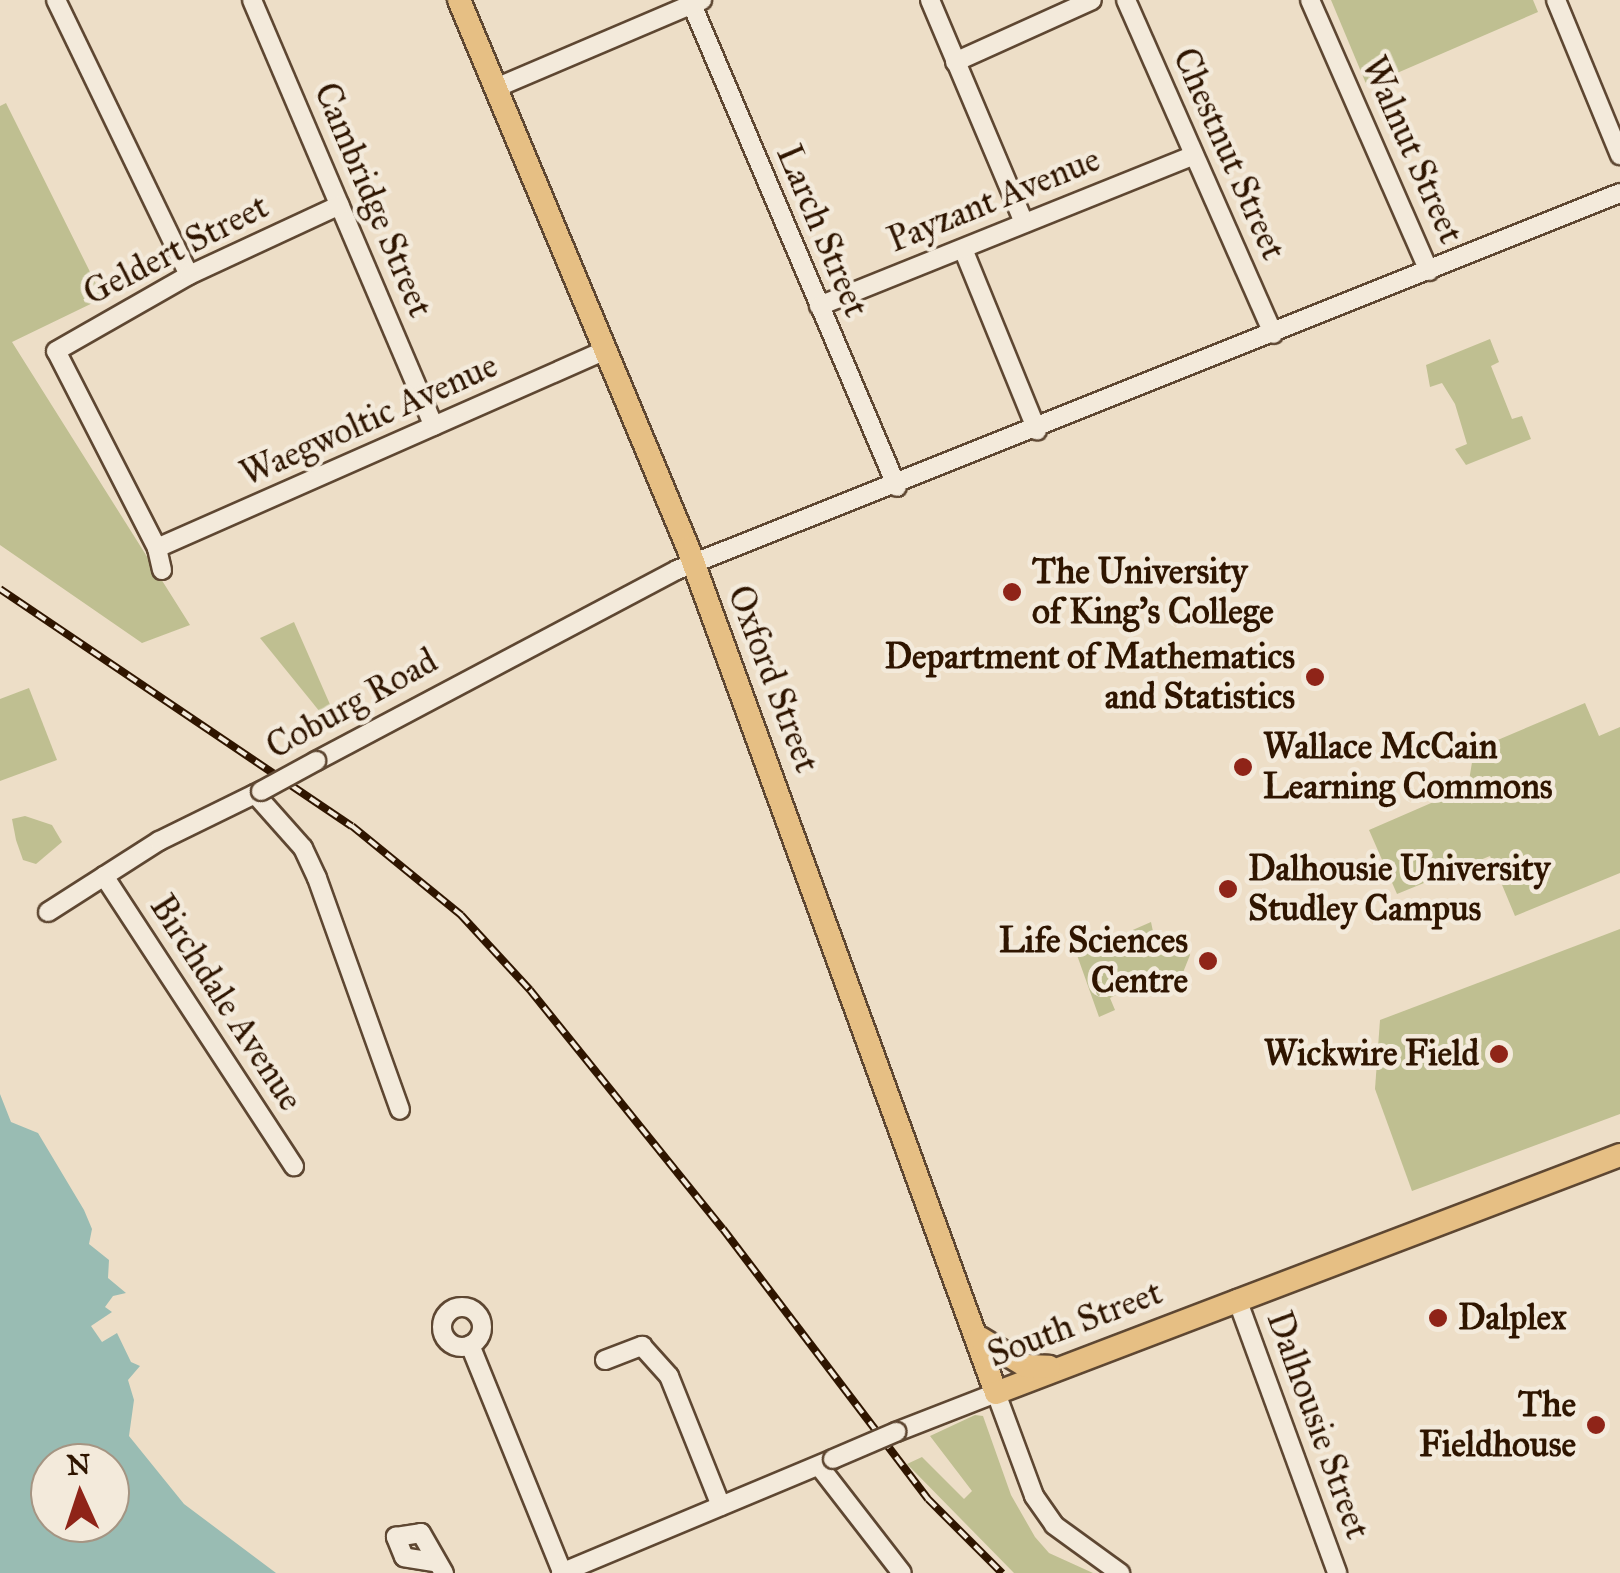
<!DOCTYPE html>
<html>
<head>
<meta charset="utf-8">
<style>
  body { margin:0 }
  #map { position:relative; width:1620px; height:1573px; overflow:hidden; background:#eddec7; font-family:"IM FELL Great Primer",serif }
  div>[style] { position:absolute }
  .green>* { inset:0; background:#bfbf91 }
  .water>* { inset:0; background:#99bcb3 }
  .roads { filter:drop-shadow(2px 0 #5e4732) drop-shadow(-2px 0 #5e4732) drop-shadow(0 2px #5e4732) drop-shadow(0 -2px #5e4732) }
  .minor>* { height:18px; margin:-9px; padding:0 9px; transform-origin:9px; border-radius:9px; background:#f3eadb }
  .minor>.ring { margin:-9px; padding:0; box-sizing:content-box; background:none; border:18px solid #f3eadb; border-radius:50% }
  .major>* { height:22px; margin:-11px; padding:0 11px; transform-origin:11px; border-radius:11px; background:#e6bf84 }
  .rail>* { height:8px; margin-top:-4px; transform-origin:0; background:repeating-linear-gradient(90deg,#f3eadb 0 11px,#2f1500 0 22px); box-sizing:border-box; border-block:2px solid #2f1500 }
  .bridges { filter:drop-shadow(2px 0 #5e4732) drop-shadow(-2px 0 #5e4732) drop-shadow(0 2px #5e4732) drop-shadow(0 -2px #5e4732) }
  .minor-bridge>* { height:18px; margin:-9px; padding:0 9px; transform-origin:9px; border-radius:9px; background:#f3eadb }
  .dots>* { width:28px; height:28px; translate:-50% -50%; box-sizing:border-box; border:5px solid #f3eadb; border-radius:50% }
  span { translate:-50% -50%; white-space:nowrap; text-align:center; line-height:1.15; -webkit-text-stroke:9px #f3eadb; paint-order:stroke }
  .street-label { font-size:35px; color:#2f1500 }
  .poi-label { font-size:35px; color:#2f1500; font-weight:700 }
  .left { translate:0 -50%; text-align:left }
  .right { translate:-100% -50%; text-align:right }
  .north { position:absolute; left:30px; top:1443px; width:100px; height:100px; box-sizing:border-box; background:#f3eadb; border:2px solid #a59583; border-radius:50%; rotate:357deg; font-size:28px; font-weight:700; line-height:40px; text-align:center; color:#2f1500 }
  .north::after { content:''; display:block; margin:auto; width:35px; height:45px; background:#8f2418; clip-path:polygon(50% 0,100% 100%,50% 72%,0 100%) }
</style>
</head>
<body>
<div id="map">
  <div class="green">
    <i style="clip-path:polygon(1331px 0,1533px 0,1538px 12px,1367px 86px)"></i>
    <i style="clip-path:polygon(6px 103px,103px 298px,12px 342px,190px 625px,142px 643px,0 545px,0 106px)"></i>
    <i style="clip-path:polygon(1490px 339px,1499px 362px,1491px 366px,1512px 419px,1522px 416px,1531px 439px,1466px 465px,1455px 449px,1467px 444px,1455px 404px,1442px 383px,1430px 387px,1426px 365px)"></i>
    <i style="clip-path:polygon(294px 622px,339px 725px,333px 728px,260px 638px)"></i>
    <i style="clip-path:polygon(29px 688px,57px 760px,0 781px,0 699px)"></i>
    <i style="clip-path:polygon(1585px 703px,1599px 736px,1620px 727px,1620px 873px,1515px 916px,1490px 856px,1397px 894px,1369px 830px,1468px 787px,1474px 750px)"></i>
    <i style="clip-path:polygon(25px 816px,52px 825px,62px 842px,36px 864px,23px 860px,16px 840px,12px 819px)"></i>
    <i style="clip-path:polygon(1151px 922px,1156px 946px,1185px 943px,1190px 955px,1182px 975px,1133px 986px,1110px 998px,1115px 1010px,1099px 1017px,1072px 941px,1099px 935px,1103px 943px)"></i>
    <i style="clip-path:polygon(1620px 929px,1620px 1114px,1412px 1191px,1375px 1089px,1380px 1020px)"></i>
    <i style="clip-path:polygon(975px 1415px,983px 1416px,1011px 1495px,1035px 1537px,1049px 1553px,1093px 1573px,1014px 1573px,907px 1464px,922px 1457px,964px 1499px,972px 1491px,930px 1436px)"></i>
  </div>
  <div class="water">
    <i style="clip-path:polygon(evenodd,0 1094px,11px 1122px,38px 1133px,84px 1210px,92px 1229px,89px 1244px,109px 1260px,108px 1278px,126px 1293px,113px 1296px,105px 1307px,112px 1312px,91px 1326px,102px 1342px,117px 1333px,131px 1362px,140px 1366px,128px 1380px,134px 1400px,129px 1436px,184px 1504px,276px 1573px,0 1573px,0 1094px,50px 1463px,110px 1463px,110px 1523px,50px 1523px,50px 1463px)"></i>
  </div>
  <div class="roads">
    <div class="minor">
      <i style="left:56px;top:0;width:305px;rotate:64.2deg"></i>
      <i style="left:252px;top:0;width:463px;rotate:66.9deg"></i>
      <i style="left:690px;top:0;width:529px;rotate:66.97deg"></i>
      <i style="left:930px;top:0;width:242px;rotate:67.1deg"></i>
      <i style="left:1126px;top:0;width:365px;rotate:66.2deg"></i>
      <i style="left:1310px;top:0;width:296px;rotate:66.3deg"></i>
      <i style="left:1556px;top:0;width:168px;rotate:67.6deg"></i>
      <i style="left:955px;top:62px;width:150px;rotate:-24.3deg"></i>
      <i style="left:498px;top:87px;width:222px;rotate:-23.1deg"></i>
      <i style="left:963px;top:249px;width:196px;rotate:67.8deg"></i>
      <i style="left:819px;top:306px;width:404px;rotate:-21.9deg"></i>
      <i style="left:157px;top:548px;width:491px;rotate:-23.8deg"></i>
      <i style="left:162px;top:570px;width:23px;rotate:-103deg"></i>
      <i style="left:157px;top:548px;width:221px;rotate:-117.1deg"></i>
      <i style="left:56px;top:351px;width:153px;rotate:-29.7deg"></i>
      <i style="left:189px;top:275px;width:166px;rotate:-24.9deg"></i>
      <i style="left:316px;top:761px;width:408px;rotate:-27.9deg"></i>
      <i style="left:677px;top:570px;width:1016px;rotate:-21.79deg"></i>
      <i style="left:255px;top:794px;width:72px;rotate:48.4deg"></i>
      <i style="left:303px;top:848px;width:33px;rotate:65deg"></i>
      <i style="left:317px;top:878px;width:246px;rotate:70.3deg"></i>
      <i style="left:104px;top:876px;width:347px;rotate:56.8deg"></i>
      <i style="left:48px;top:912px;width:132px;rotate:-32.6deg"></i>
      <i style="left:159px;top:841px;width:114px;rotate:-26.1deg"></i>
      <i style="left:1237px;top:1299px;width:292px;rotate:69.9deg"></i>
      <i class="ring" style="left:442px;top:1307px;width:22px;height:22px"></i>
      <i style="left:470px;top:1345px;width:245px;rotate:67.9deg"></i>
      <i style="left:605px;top:1360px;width:40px;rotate:-21deg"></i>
      <i style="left:642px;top:1346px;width:40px;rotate:48deg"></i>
      <i style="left:669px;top:1376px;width:140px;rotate:68.2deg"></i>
      <i style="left:896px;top:1432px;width:107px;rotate:-21.3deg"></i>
      <i style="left:996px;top:1393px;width:110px;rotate:69.7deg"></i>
      <i style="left:1034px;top:1496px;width:35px;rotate:55deg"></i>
      <i style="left:1054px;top:1525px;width:82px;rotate:36deg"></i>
      <i style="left:819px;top:1466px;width:135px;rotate:52.2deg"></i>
      <i style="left:434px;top:1562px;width:30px;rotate:-171deg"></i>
      <i style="left:404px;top:1557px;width:22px;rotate:-112deg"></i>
      <i style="left:396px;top:1537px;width:25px;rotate:-9deg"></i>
      <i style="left:421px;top:1533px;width:46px;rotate:60.1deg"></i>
      <i style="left:561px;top:1573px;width:295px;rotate:-22.7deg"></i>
    </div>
    <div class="major">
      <i style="left:459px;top:0;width:594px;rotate:67.32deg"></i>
      <i style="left:688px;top:548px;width:899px;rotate:69.97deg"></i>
      <i style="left:996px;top:1393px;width:668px;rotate:-20.88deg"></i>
      <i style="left:980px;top:1338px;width:54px;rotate:31.3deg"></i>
      <i style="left:1026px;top:1366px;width:23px;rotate:2deg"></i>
    </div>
  </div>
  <div class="rail">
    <i style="left:0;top:589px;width:424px;rotate:34deg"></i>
    <i style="left:352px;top:826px;width:141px;rotate:39.2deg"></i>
    <i style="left:461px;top:915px;width:102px;rotate:47.4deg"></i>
    <i style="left:530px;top:990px;width:307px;rotate:51.1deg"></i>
    <i style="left:723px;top:1229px;width:339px;rotate:52.8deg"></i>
    <i style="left:928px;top:1499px;width:105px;rotate:45deg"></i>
  </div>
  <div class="bridges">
    <div class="minor-bridge">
      <i style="left:261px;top:791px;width:63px;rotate:-28.6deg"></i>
      <i style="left:833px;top:1459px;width:69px;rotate:-23.2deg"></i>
    </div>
  </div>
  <div class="dots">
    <i style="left:1012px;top:592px;background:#8f2418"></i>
    <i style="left:1315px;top:677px;background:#8f2418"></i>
    <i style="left:1243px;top:767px;background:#8f2418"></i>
    <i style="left:1228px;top:889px;background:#8f2418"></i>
    <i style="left:1208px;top:961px;background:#8f2418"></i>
    <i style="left:1499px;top:1054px;background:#8f2418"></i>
    <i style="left:1438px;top:1318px;background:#8f2418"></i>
    <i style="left:1596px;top:1425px;background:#8f2418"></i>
  </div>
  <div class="street-label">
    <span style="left:1412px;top:150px;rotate:66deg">Walnut Street</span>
    <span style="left:1229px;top:154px;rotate:66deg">Chestnut Street</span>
    <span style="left:373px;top:200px;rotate:67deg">Cambridge Street</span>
    <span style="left:994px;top:200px;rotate:-22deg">Payzant Avenue</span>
    <span style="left:822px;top:231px;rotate:67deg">Larch Street</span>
    <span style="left:176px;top:250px;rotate:-27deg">Geldert Street</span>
    <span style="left:369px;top:420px;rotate:-24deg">Waegwoltic Avenue</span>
    <span style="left:773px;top:679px;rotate:69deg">Oxford Street</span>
    <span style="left:352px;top:704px;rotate:-29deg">Coburg Road</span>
    <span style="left:226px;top:1003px;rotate:57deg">Birchdale Avenue</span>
    <span style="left:1075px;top:1324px;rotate:-21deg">South Street</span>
    <span style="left:1318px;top:1425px;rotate:70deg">Dalhousie Street</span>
  </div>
  <div class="poi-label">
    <span class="left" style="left:1032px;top:592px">The University<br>of King's College</span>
    <span class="right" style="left:1295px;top:677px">Department of Mathematics<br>and Statistics</span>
    <span class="left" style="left:1263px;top:767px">Wallace McCain<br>Learning Commons</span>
    <span class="left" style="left:1248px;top:889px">Dalhousie University<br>Studley Campus</span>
    <span class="right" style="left:1188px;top:961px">Life Sciences<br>Centre</span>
    <span class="right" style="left:1479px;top:1054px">Wickwire Field</span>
    <span class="left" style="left:1458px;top:1318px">Dalplex</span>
    <span class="right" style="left:1576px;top:1425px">The<br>Fieldhouse</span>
  </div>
  <div class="north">N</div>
</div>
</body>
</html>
